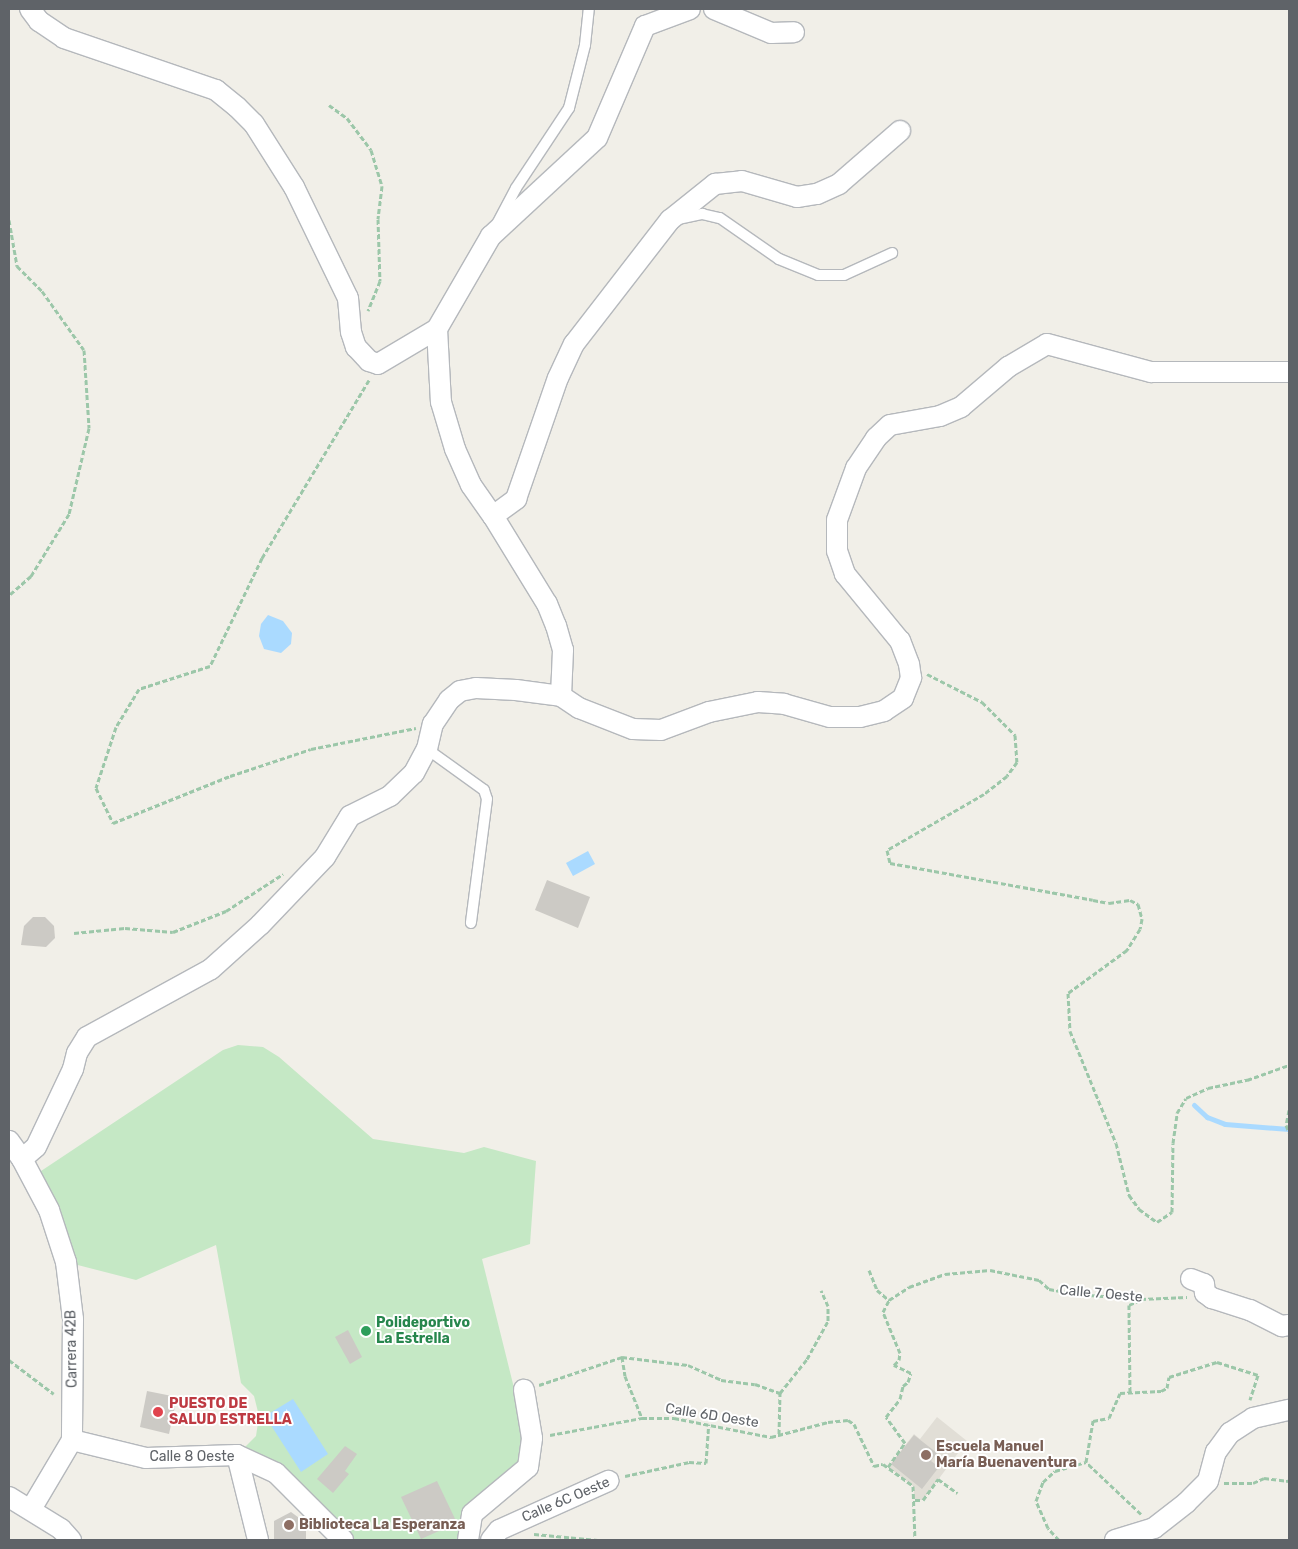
<!DOCTYPE html>
<html>
<head>
<meta charset="utf-8">
<style>
  body { margin:0 }
  #map { position:relative; width:1298px; height:1549px; overflow:hidden; background:#f1efe8; font-family:Rubik,sans-serif }
  div>[style] { position:absolute }
  .education>* { inset:0; background:#e1ded6 }
  .green>* { inset:0; background:#c5e8c5 }
  .water>* { inset:0; background:#aadaff }
  .stream>* { height:5px; margin:-2.5px; padding:0 2.5px; transform-origin:2.5px; border-radius:2.5px; background:#aadaff }
  .building>* { inset:0; background:#cccac5 }
  .path>* { height:3px; margin-top:-1.5px; transform-origin:0; background:repeating-linear-gradient(90deg,#9cc7a9 0 5px,transparent 0 7.5px) }
  .roads { filter:drop-shadow(1px 0 #b5b8bc) drop-shadow(-1px 0 #b5b8bc) drop-shadow(0 1px #b5b8bc) drop-shadow(0 -1px #b5b8bc) }
  .service>* { height:10px; margin:-5px; padding:0 5px; transform-origin:5px; border-radius:5px; background:#fff }
  .minor>* { height:20px; margin:-10px; padding:0 10px; transform-origin:10px; border-radius:10px; background:#fff }
  .dots>* { width:14px; height:14px; translate:-50% -50%; box-sizing:border-box; border:2px solid #fff; border-radius:50% }
  span { translate:-50% -50%; white-space:nowrap; text-align:center; line-height:1.15; -webkit-text-stroke:4px #fff; paint-order:stroke }
  .street-label { font-size:14px; color:#5f6368 }
  .leisure-label { font-size:14px; color:#27864d; font-weight:700 }
  .left { translate:0 -50%; text-align:left }
  .health-label { font-size:14px; color:#be3a42; font-weight:700 }
  .education-label { font-size:14px; color:#785e54; font-weight:700 }
  .frame { position:absolute; inset:0; border:10px solid #5f6368; pointer-events:none }
</style>
</head>
<body>
<div id="map">
  <div class="education">
    <i style="clip-path:polygon(937px 1417px,967px 1441px,923px 1500px,915px 1500px,913px 1486px,888px 1467px,914px 1434px,920px 1439px)"></i>
  </div>
  <div class="green">
    <i style="clip-path:polygon(238px 1045px,263px 1047px,279px 1057px,373px 1139px,464px 1153px,484px 1147px,536px 1161px,530px 1244px,482px 1259px,515px 1392px,528px 1467px,472px 1514px,468px 1540px,343px 1540px,329px 1523px,237px 1455px,256px 1436px,259px 1416px,254px 1396px,241px 1383px,216px 1245px,136px 1280px,66px 1262px,32px 1177px,223px 1050px)"></i>
  </div>
  <div class="water">
    <i style="clip-path:polygon(268px 615px,283px 621px,292px 633px,291px 644px,281px 653px,264px 649px,259px 636px,261px 624px)"></i>
    <i style="clip-path:polygon(588px 851px,595px 864px,573px 876px,566px 863px)"></i>
    <i style="clip-path:polygon(293px 1399px,328px 1454px,301px 1472px,265px 1416px)"></i>
  </div>
  <div class="stream">
    <i style="left:1194px;top:1105px;width:18px;rotate:43deg"></i>
    <i style="left:1207px;top:1117px;width:19px;rotate:21deg"></i>
    <i style="left:1225px;top:1124px;width:64px;rotate:4.5deg"></i>
  </div>
  <div class="building">
    <i style="clip-path:polygon(547px 880px,590px 897px,578px 928px,535px 910px)"></i>
    <i style="clip-path:polygon(33px 917px,45px 917px,54px 926px,55px 938px,46px 947px,21px 945px,24px 926px)"></i>
    <i style="clip-path:polygon(348px 1330px,362px 1357px,350px 1364px,335px 1337px)"></i>
    <i style="clip-path:polygon(147px 1391px,177px 1397px,169px 1434px,140px 1427px)"></i>
    <i style="clip-path:polygon(914px 1435px,937px 1453px,931px 1461px,939px 1467px,922px 1489px,891px 1464px)"></i>
    <i style="clip-path:polygon(345px 1446px,357px 1454px,345px 1471px,349px 1474px,333px 1493px,317px 1479px)"></i>
    <i style="clip-path:polygon(437px 1481px,457px 1523px,421px 1539px,401px 1497px)"></i>
    <i style="clip-path:polygon(291px 1512px,306px 1523px,306px 1540px,274px 1540px,274px 1521px)"></i>
  </div>
  <div class="path">
    <i style="left:329px;top:105px;width:22px;rotate:36deg"></i>
    <i style="left:347px;top:118px;width:40px;rotate:53deg"></i>
    <i style="left:371px;top:150px;width:38px;rotate:73deg"></i>
    <i style="left:382px;top:186px;width:33px;rotate:97deg"></i>
    <i style="left:378px;top:219px;width:62px;rotate:88.2deg"></i>
    <i style="left:380px;top:281px;width:32px;rotate:112deg"></i>
    <i style="left:9px;top:220px;width:47px;rotate:80.1deg"></i>
    <i style="left:17px;top:266px;width:35px;rotate:45deg"></i>
    <i style="left:42px;top:291px;width:72px;rotate:54.6deg"></i>
    <i style="left:84px;top:350px;width:78px;rotate:86.3deg"></i>
    <i style="left:89px;top:428px;width:88px;rotate:103.1deg"></i>
    <i style="left:69px;top:514px;width:73px;rotate:121.5deg"></i>
    <i style="left:31px;top:576px;width:29px;rotate:139deg"></i>
    <i style="left:369px;top:380px;width:208px;rotate:121deg"></i>
    <i style="left:262px;top:558px;width:120px;rotate:115.7deg"></i>
    <i style="left:210px;top:666px;width:75px;rotate:162.1deg"></i>
    <i style="left:139px;top:689px;width:44px;rotate:121.2deg"></i>
    <i style="left:116px;top:727px;width:64px;rotate:108.2deg"></i>
    <i style="left:96px;top:788px;width:39px;rotate:64deg"></i>
    <i style="left:113px;top:823px;width:126px;rotate:-21.9deg"></i>
    <i style="left:230px;top:776px;width:85px;rotate:-18.4deg"></i>
    <i style="left:311px;top:749px;width:107px;rotate:-11.3deg"></i>
    <i style="left:927px;top:674px;width:62px;rotate:27deg"></i>
    <i style="left:982px;top:702px;width:47px;rotate:45deg"></i>
    <i style="left:1015px;top:735px;width:27px;rotate:86deg"></i>
    <i style="left:1017px;top:762px;width:17px;rotate:126deg"></i>
    <i style="left:1007px;top:776px;width:29px;rotate:142deg"></i>
    <i style="left:984px;top:794px;width:112px;rotate:150deg"></i>
    <i style="left:887px;top:850px;width:13px;rotate:77deg"></i>
    <i style="left:890px;top:863px;width:206px;rotate:10.3deg"></i>
    <i style="left:1093px;top:900px;width:16px;rotate:11deg"></i>
    <i style="left:1109px;top:903px;width:21px;rotate:-8deg"></i>
    <i style="left:1130px;top:900px;width:9px;rotate:27deg"></i>
    <i style="left:1138px;top:904px;width:16px;rotate:75deg"></i>
    <i style="left:1142px;top:919px;width:10px;rotate:101deg"></i>
    <i style="left:1140px;top:929px;width:25px;rotate:122deg"></i>
    <i style="left:1127px;top:950px;width:73px;rotate:143.9deg"></i>
    <i style="left:1068px;top:993px;width:38px;rotate:87deg"></i>
    <i style="left:1070px;top:1031px;width:121px;rotate:67.7deg"></i>
    <i style="left:1116px;top:1143px;width:54px;rotate:76deg"></i>
    <i style="left:1129px;top:1195px;width:17px;rotate:54deg"></i>
    <i style="left:1139px;top:1209px;width:22px;rotate:36deg"></i>
    <i style="left:1157px;top:1222px;width:18px;rotate:-34deg"></i>
    <i style="left:1172px;top:1212px;width:69px;rotate:-89.2deg"></i>
    <i style="left:1173px;top:1143px;width:30px;rotate:-82deg"></i>
    <i style="left:1177px;top:1113px;width:17px;rotate:-59deg"></i>
    <i style="left:1186px;top:1098px;width:24px;rotate:-24deg"></i>
    <i style="left:1208px;top:1088px;width:40px;rotate:-12deg"></i>
    <i style="left:1247px;top:1080px;width:45px;rotate:-19.7deg"></i>
    <i style="left:74px;top:933px;width:51px;rotate:-5.6deg"></i>
    <i style="left:125px;top:928px;width:48px;rotate:4.8deg"></i>
    <i style="left:173px;top:932px;width:57px;rotate:-21.6deg"></i>
    <i style="left:226px;top:911px;width:68px;rotate:-33deg"></i>
    <i style="left:1289px;top:1110px;width:15px;rotate:101deg"></i>
    <i style="left:1286px;top:1125px;width:8px;rotate:67deg"></i>
    <i style="left:869px;top:1270px;width:22px;rotate:68deg"></i>
    <i style="left:877px;top:1290px;width:16px;rotate:40deg"></i>
    <i style="left:622px;top:1357px;width:19px;rotate:81deg"></i>
    <i style="left:625px;top:1376px;width:45px;rotate:68deg"></i>
    <i style="left:9px;top:1360px;width:56px;rotate:37.1deg"></i>
    <i style="left:539px;top:1385px;width:88px;rotate:-18.6deg"></i>
    <i style="left:622px;top:1357px;width:66px;rotate:6.9deg"></i>
    <i style="left:688px;top:1365px;width:36px;rotate:24deg"></i>
    <i style="left:721px;top:1380px;width:34px;rotate:7deg"></i>
    <i style="left:755px;top:1384px;width:27px;rotate:20deg"></i>
    <i style="left:1130px;top:1392px;width:87px;rotate:-90.7deg"></i>
    <i style="left:1129px;top:1305px;width:12px;rotate:-24deg"></i>
    <i style="left:779px;top:1434px;width:41px;rotate:-88.6deg"></i>
    <i style="left:780px;top:1393px;width:43px;rotate:-51.5deg"></i>
    <i style="left:807px;top:1359px;width:43px;rotate:-61.1deg"></i>
    <i style="left:828px;top:1321px;width:15px;rotate:-90deg"></i>
    <i style="left:828px;top:1306px;width:17px;rotate:-114deg"></i>
    <i style="left:550px;top:1435px;width:94px;rotate:-10.5deg"></i>
    <i style="left:642px;top:1418px;width:32px"></i>
    <i style="left:674px;top:1418px;width:99px;rotate:11.1deg"></i>
    <i style="left:771px;top:1437px;width:59px;rotate:-14.7deg"></i>
    <i style="left:828px;top:1422px;width:20px;rotate:-6deg"></i>
    <i style="left:848px;top:1420px;width:7px;rotate:34deg"></i>
    <i style="left:854px;top:1424px;width:47px;rotate:64.5deg"></i>
    <i style="left:874px;top:1466px;width:9px;rotate:-13deg"></i>
    <i style="left:883px;top:1464px;width:37px;rotate:36deg"></i>
    <i style="left:913px;top:1486px;width:54px;rotate:87.9deg"></i>
    <i style="left:888px;top:1467px;width:29px;rotate:-55deg"></i>
    <i style="left:905px;top:1443px;width:32px;rotate:-126deg"></i>
    <i style="left:886px;top:1417px;width:23px;rotate:-52deg"></i>
    <i style="left:900px;top:1399px;width:13px;rotate:-77deg"></i>
    <i style="left:903px;top:1386px;width:6px;rotate:-39deg"></i>
    <i style="left:908px;top:1382px;width:9px;rotate:-72deg"></i>
    <i style="left:911px;top:1373px;width:19px;rotate:-155deg"></i>
    <i style="left:894px;top:1365px;width:7px;rotate:-45deg"></i>
    <i style="left:899px;top:1360px;width:7px;rotate:-82deg"></i>
    <i style="left:900px;top:1353px;width:44px;rotate:-112.5deg"></i>
    <i style="left:883px;top:1312px;width:13px;rotate:-63deg"></i>
    <i style="left:889px;top:1300px;width:24px;rotate:-33deg"></i>
    <i style="left:909px;top:1287px;width:38px;rotate:-20deg"></i>
    <i style="left:945px;top:1274px;width:45px;rotate:-5.1deg"></i>
    <i style="left:990px;top:1270px;width:50px;rotate:11.5deg"></i>
    <i style="left:1039px;top:1280px;width:13px;rotate:42deg"></i>
    <i style="left:1049px;top:1289px;width:27px;rotate:10deg"></i>
    <i style="left:1076px;top:1294px;width:65px;rotate:4.4deg"></i>
    <i style="left:1141px;top:1299px;width:46px;rotate:-2.5deg"></i>
    <i style="left:625px;top:1476px;width:66px;rotate:-12.3deg"></i>
    <i style="left:689px;top:1462px;width:17px;rotate:3deg"></i>
    <i style="left:706px;top:1463px;width:39px;rotate:-86deg"></i>
    <i style="left:1224px;top:1483px;width:29px"></i>
    <i style="left:1253px;top:1483px;width:12px;rotate:-24deg"></i>
    <i style="left:1264px;top:1478px;width:25px;rotate:7deg"></i>
    <i style="left:915px;top:1500px;width:8px"></i>
    <i style="left:923px;top:1500px;width:26px;rotate:-54deg"></i>
    <i style="left:938px;top:1479px;width:24px;rotate:36deg"></i>
    <i style="left:1141px;top:1514px;width:76px;rotate:-136.6deg"></i>
    <i style="left:1086px;top:1462px;width:42px;rotate:-80.3deg"></i>
    <i style="left:1093px;top:1421px;width:16px;rotate:-11deg"></i>
    <i style="left:1109px;top:1418px;width:27px;rotate:-66deg"></i>
    <i style="left:1120px;top:1393px;width:41px;rotate:-2.8deg"></i>
    <i style="left:1161px;top:1391px;width:7px;rotate:-27deg"></i>
    <i style="left:1167px;top:1388px;width:11px;rotate:-80deg"></i>
    <i style="left:1169px;top:1377px;width:50px;rotate:-17.4deg"></i>
    <i style="left:1217px;top:1362px;width:43px;rotate:17.6deg"></i>
    <i style="left:1258px;top:1375px;width:26px;rotate:108deg"></i>
    <i style="left:534px;top:1534px;width:64px;rotate:5.4deg"></i>
    <i style="left:1059px;top:1540px;width:16px;rotate:-133deg"></i>
    <i style="left:1048px;top:1528px;width:30px;rotate:-114deg"></i>
    <i style="left:1036px;top:1501px;width:20px;rotate:-70deg"></i>
    <i style="left:1043px;top:1482px;width:16px;rotate:-43deg"></i>
    <i style="left:1055px;top:1471px;width:32px;rotate:-16deg"></i>
  </div>
  <div class="roads">
    <div class="service">
      <i style="left:678px;top:219px;width:25px;rotate:-12deg"></i>
      <i style="left:702px;top:214px;width:18px;rotate:13deg"></i>
      <i style="left:720px;top:218px;width:72px;rotate:34.8deg"></i>
      <i style="left:779px;top:259px;width:42px;rotate:22.3deg"></i>
      <i style="left:818px;top:275px;width:26px"></i>
      <i style="left:844px;top:275px;width:53px;rotate:-24.6deg"></i>
      <i style="left:498px;top:222px;width:38px;rotate:-62deg"></i>
      <i style="left:516px;top:188px;width:96px;rotate:-56.5deg"></i>
      <i style="left:569px;top:108px;width:65px;rotate:-75.7deg"></i>
      <i style="left:585px;top:45px;width:36px;rotate:-84deg"></i>
      <i style="left:427px;top:749px;width:70px;rotate:35.7deg"></i>
      <i style="left:484px;top:790px;width:9px;rotate:72deg"></i>
      <i style="left:487px;top:799px;width:125px;rotate:97.4deg"></i>
    </div>
    <div class="minor">
      <i style="left:30px;top:9px;width:15px;rotate:53deg"></i>
      <i style="left:39px;top:21px;width:30px;rotate:34deg"></i>
      <i style="left:64px;top:38px;width:161px;rotate:18.9deg"></i>
      <i style="left:216px;top:90px;width:27px;rotate:39deg"></i>
      <i style="left:237px;top:107px;width:24px;rotate:45deg"></i>
      <i style="left:254px;top:124px;width:75px;rotate:57.6deg"></i>
      <i style="left:294px;top:187px;width:123px;rotate:64.1deg"></i>
      <i style="left:348px;top:298px;width:34px;rotate:85deg"></i>
      <i style="left:351px;top:332px;width:16px;rotate:72deg"></i>
      <i style="left:356px;top:347px;width:19px;rotate:47deg"></i>
      <i style="left:369px;top:361px;width:9px;rotate:18deg"></i>
      <i style="left:378px;top:364px;width:69px;rotate:-30.7deg"></i>
      <i style="left:437px;top:329px;width:108px;rotate:-59.9deg"></i>
      <i style="left:491px;top:236px;width:144px;rotate:-42.8deg"></i>
      <i style="left:597px;top:138px;width:122px;rotate:-66.8deg"></i>
      <i style="left:645px;top:26px;width:48px;rotate:-20.7deg"></i>
      <i style="left:714px;top:9px;width:62px;rotate:22.8deg"></i>
      <i style="left:771px;top:33px;width:23px;rotate:-2deg"></i>
      <i style="left:437px;top:329px;width:73px;rotate:86.9deg"></i>
      <i style="left:441px;top:402px;width:49px;rotate:73.4deg"></i>
      <i style="left:455px;top:449px;width:39px;rotate:66deg"></i>
      <i style="left:471px;top:485px;width:38px;rotate:55deg"></i>
      <i style="left:561px;top:696px;width:46px;rotate:-87.5deg"></i>
      <i style="left:563px;top:650px;width:25px;rotate:-106deg"></i>
      <i style="left:556px;top:626px;width:24px;rotate:-112deg"></i>
      <i style="left:547px;top:604px;width:103px;rotate:-121.5deg"></i>
      <i style="left:493px;top:516px;width:29px;rotate:-36deg"></i>
      <i style="left:516px;top:499px;width:128px;rotate:-70.9deg"></i>
      <i style="left:558px;top:378px;width:38px;rotate:-65deg"></i>
      <i style="left:574px;top:344px;width:157px;rotate:-52.3deg"></i>
      <i style="left:670px;top:220px;width:58px;rotate:-38.7deg"></i>
      <i style="left:715px;top:184px;width:27px;rotate:-6deg"></i>
      <i style="left:742px;top:181px;width:57px;rotate:16.2deg"></i>
      <i style="left:797px;top:197px;width:20px;rotate:-9deg"></i>
      <i style="left:817px;top:194px;width:24px;rotate:-24deg"></i>
      <i style="left:839px;top:184px;width:81px;rotate:-41deg"></i>
      <i style="left:9px;top:1141px;width:22px;rotate:54deg"></i>
      <i style="left:22px;top:1159px;width:58px;rotate:62.1deg"></i>
      <i style="left:49px;top:1210px;width:55px;rotate:71.9deg"></i>
      <i style="left:66px;top:1262px;width:57px;rotate:83deg"></i>
      <i style="left:73px;top:1319px;width:121px;rotate:90.5deg"></i>
      <i style="left:72px;top:1440px;width:80px;rotate:120.7deg"></i>
      <i style="left:22px;top:1159px;width:18px;rotate:-41deg"></i>
      <i style="left:36px;top:1147px;width:86px;rotate:-64.6deg"></i>
      <i style="left:73px;top:1069px;width:16px;rotate:-76deg"></i>
      <i style="left:77px;top:1053px;width:19px;rotate:-58deg"></i>
      <i style="left:87px;top:1037px;width:141px;rotate:-28.7deg"></i>
      <i style="left:211px;top:969px;width:66px;rotate:-41.9deg"></i>
      <i style="left:260px;top:925px;width:94px;rotate:-46.3deg"></i>
      <i style="left:325px;top:857px;width:48px;rotate:-58.6deg"></i>
      <i style="left:350px;top:816px;width:45px;rotate:-26.6deg"></i>
      <i style="left:390px;top:796px;width:33px;rotate:-44deg"></i>
      <i style="left:414px;top:773px;width:27px;rotate:-62deg"></i>
      <i style="left:427px;top:749px;width:26px;rotate:-77deg"></i>
      <i style="left:433px;top:724px;width:29px;rotate:-56deg"></i>
      <i style="left:449px;top:700px;width:14px;rotate:-39deg"></i>
      <i style="left:460px;top:691px;width:16px;rotate:-11deg"></i>
      <i style="left:476px;top:688px;width:40px;rotate:2.9deg"></i>
      <i style="left:516px;top:690px;width:45px;rotate:7.6deg"></i>
      <i style="left:561px;top:696px;width:22px;rotate:34deg"></i>
      <i style="left:579px;top:708px;width:58px;rotate:21.3deg"></i>
      <i style="left:633px;top:729px;width:28px;rotate:2deg"></i>
      <i style="left:661px;top:730px;width:51px;rotate:-20.6deg"></i>
      <i style="left:709px;top:712px;width:50px;rotate:-11.5deg"></i>
      <i style="left:758px;top:702px;width:26px;rotate:4deg"></i>
      <i style="left:784px;top:704px;width:48px;rotate:15.8deg"></i>
      <i style="left:830px;top:717px;width:30px"></i>
      <i style="left:860px;top:717px;width:25px;rotate:-14deg"></i>
      <i style="left:884px;top:711px;width:23px;rotate:-34deg"></i>
      <i style="left:903px;top:698px;width:22px;rotate:-68deg"></i>
      <i style="left:911px;top:678px;width:14px;rotate:-98deg"></i>
      <i style="left:909px;top:664px;width:25px;rotate:-111deg"></i>
      <i style="left:900px;top:641px;width:87px;rotate:-129.4deg"></i>
      <i style="left:845px;top:574px;width:24px;rotate:-109deg"></i>
      <i style="left:837px;top:551px;width:31px;rotate:-90deg"></i>
      <i style="left:837px;top:520px;width:55px;rotate:-69.9deg"></i>
      <i style="left:856px;top:468px;width:36px;rotate:-56deg"></i>
      <i style="left:876px;top:438px;width:19px;rotate:-43deg"></i>
      <i style="left:890px;top:425px;width:51px;rotate:-10.2deg"></i>
      <i style="left:940px;top:416px;width:23px;rotate:-23deg"></i>
      <i style="left:961px;top:407px;width:62px;rotate:-40.4deg"></i>
      <i style="left:1008px;top:367px;width:45px;rotate:-30.5deg"></i>
      <i style="left:1047px;top:344px;width:108px;rotate:15.1deg"></i>
      <i style="left:1151px;top:372px;width:138px"></i>
      <i style="left:1191px;top:1279px;width:14px;rotate:21deg"></i>
      <i style="left:1204px;top:1284px;width:9px;rotate:84deg"></i>
      <i style="left:1205px;top:1293px;width:9px;rotate:36deg"></i>
      <i style="left:1212px;top:1298px;width:40px;rotate:18deg"></i>
      <i style="left:1250px;top:1310px;width:36px;rotate:27deg"></i>
      <i style="left:1282px;top:1326px;width:7px;rotate:-8deg"></i>
      <i style="left:72px;top:1440px;width:76px;rotate:13.7deg"></i>
      <i style="left:146px;top:1458px;width:91px;rotate:-1.9deg"></i>
      <i style="left:237px;top:1455px;width:43px;rotate:24.8deg"></i>
      <i style="left:276px;top:1473px;width:95px;rotate:45deg"></i>
      <i style="left:237px;top:1455px;width:88px;rotate:76.1deg"></i>
      <i style="left:9px;top:1497px;width:61px;rotate:31.6deg"></i>
      <i style="left:61px;top:1529px;width:15px;rotate:48deg"></i>
      <i style="left:468px;top:1540px;width:26px;rotate:-81deg"></i>
      <i style="left:472px;top:1514px;width:73px;rotate:-40deg"></i>
      <i style="left:528px;top:1467px;width:29px;rotate:-82deg"></i>
      <i style="left:532px;top:1438px;width:49px;rotate:-99.5deg"></i>
      <i style="left:491px;top:1540px;width:13px;rotate:-51deg"></i>
      <i style="left:499px;top:1530px;width:120px;rotate:-24.2deg"></i>
      <i style="left:1115px;top:1540px;width:41px;rotate:-17.1deg"></i>
      <i style="left:1154px;top:1528px;width:41px;rotate:-38deg"></i>
      <i style="left:1186px;top:1503px;width:31px;rotate:-45deg"></i>
      <i style="left:1208px;top:1481px;width:30px;rotate:-75deg"></i>
      <i style="left:1216px;top:1452px;width:24px;rotate:-54deg"></i>
      <i style="left:1230px;top:1433px;width:27px;rotate:-33deg"></i>
      <i style="left:1253px;top:1418px;width:37px;rotate:-13deg"></i>
    </div>
  </div>
  <div class="dots">
    <i style="left:366px;top:1331px;background:#2e9e5b"></i>
    <i style="left:158px;top:1412px;background:#e0444e"></i>
    <i style="left:926px;top:1455px;background:#8d6e63"></i>
    <i style="left:289px;top:1525px;background:#8d6e63"></i>
  </div>
  <div class="street-label">
    <span style="left:1101px;top:1294px;rotate:5deg">Calle 7 Oeste</span>
    <span style="left:72px;top:1349px;rotate:-91deg">Carrera 42B</span>
    <span style="left:712px;top:1416px;rotate:9deg">Calle 6D Oeste</span>
    <span style="left:192px;top:1457px">Calle 8 Oeste</span>
    <span style="left:566px;top:1500px;rotate:-23deg">Calle 6C Oeste</span>
  </div>
  <div class="leisure-label">
    <span class="left" style="left:376px;top:1331px">Polideportivo<br>La Estrella</span>
  </div>
  <div class="health-label">
    <span class="left" style="left:169px;top:1412px">PUESTO DE<br>SALUD ESTRELLA</span>
  </div>
  <div class="education-label">
    <span class="left" style="left:936px;top:1455px">Escuela Manuel<br>María Buenaventura</span>
    <span class="left" style="left:299px;top:1525px">Biblioteca La Esperanza</span>
  </div>
  <div class="frame"></div>
</div>
</body>
</html>
